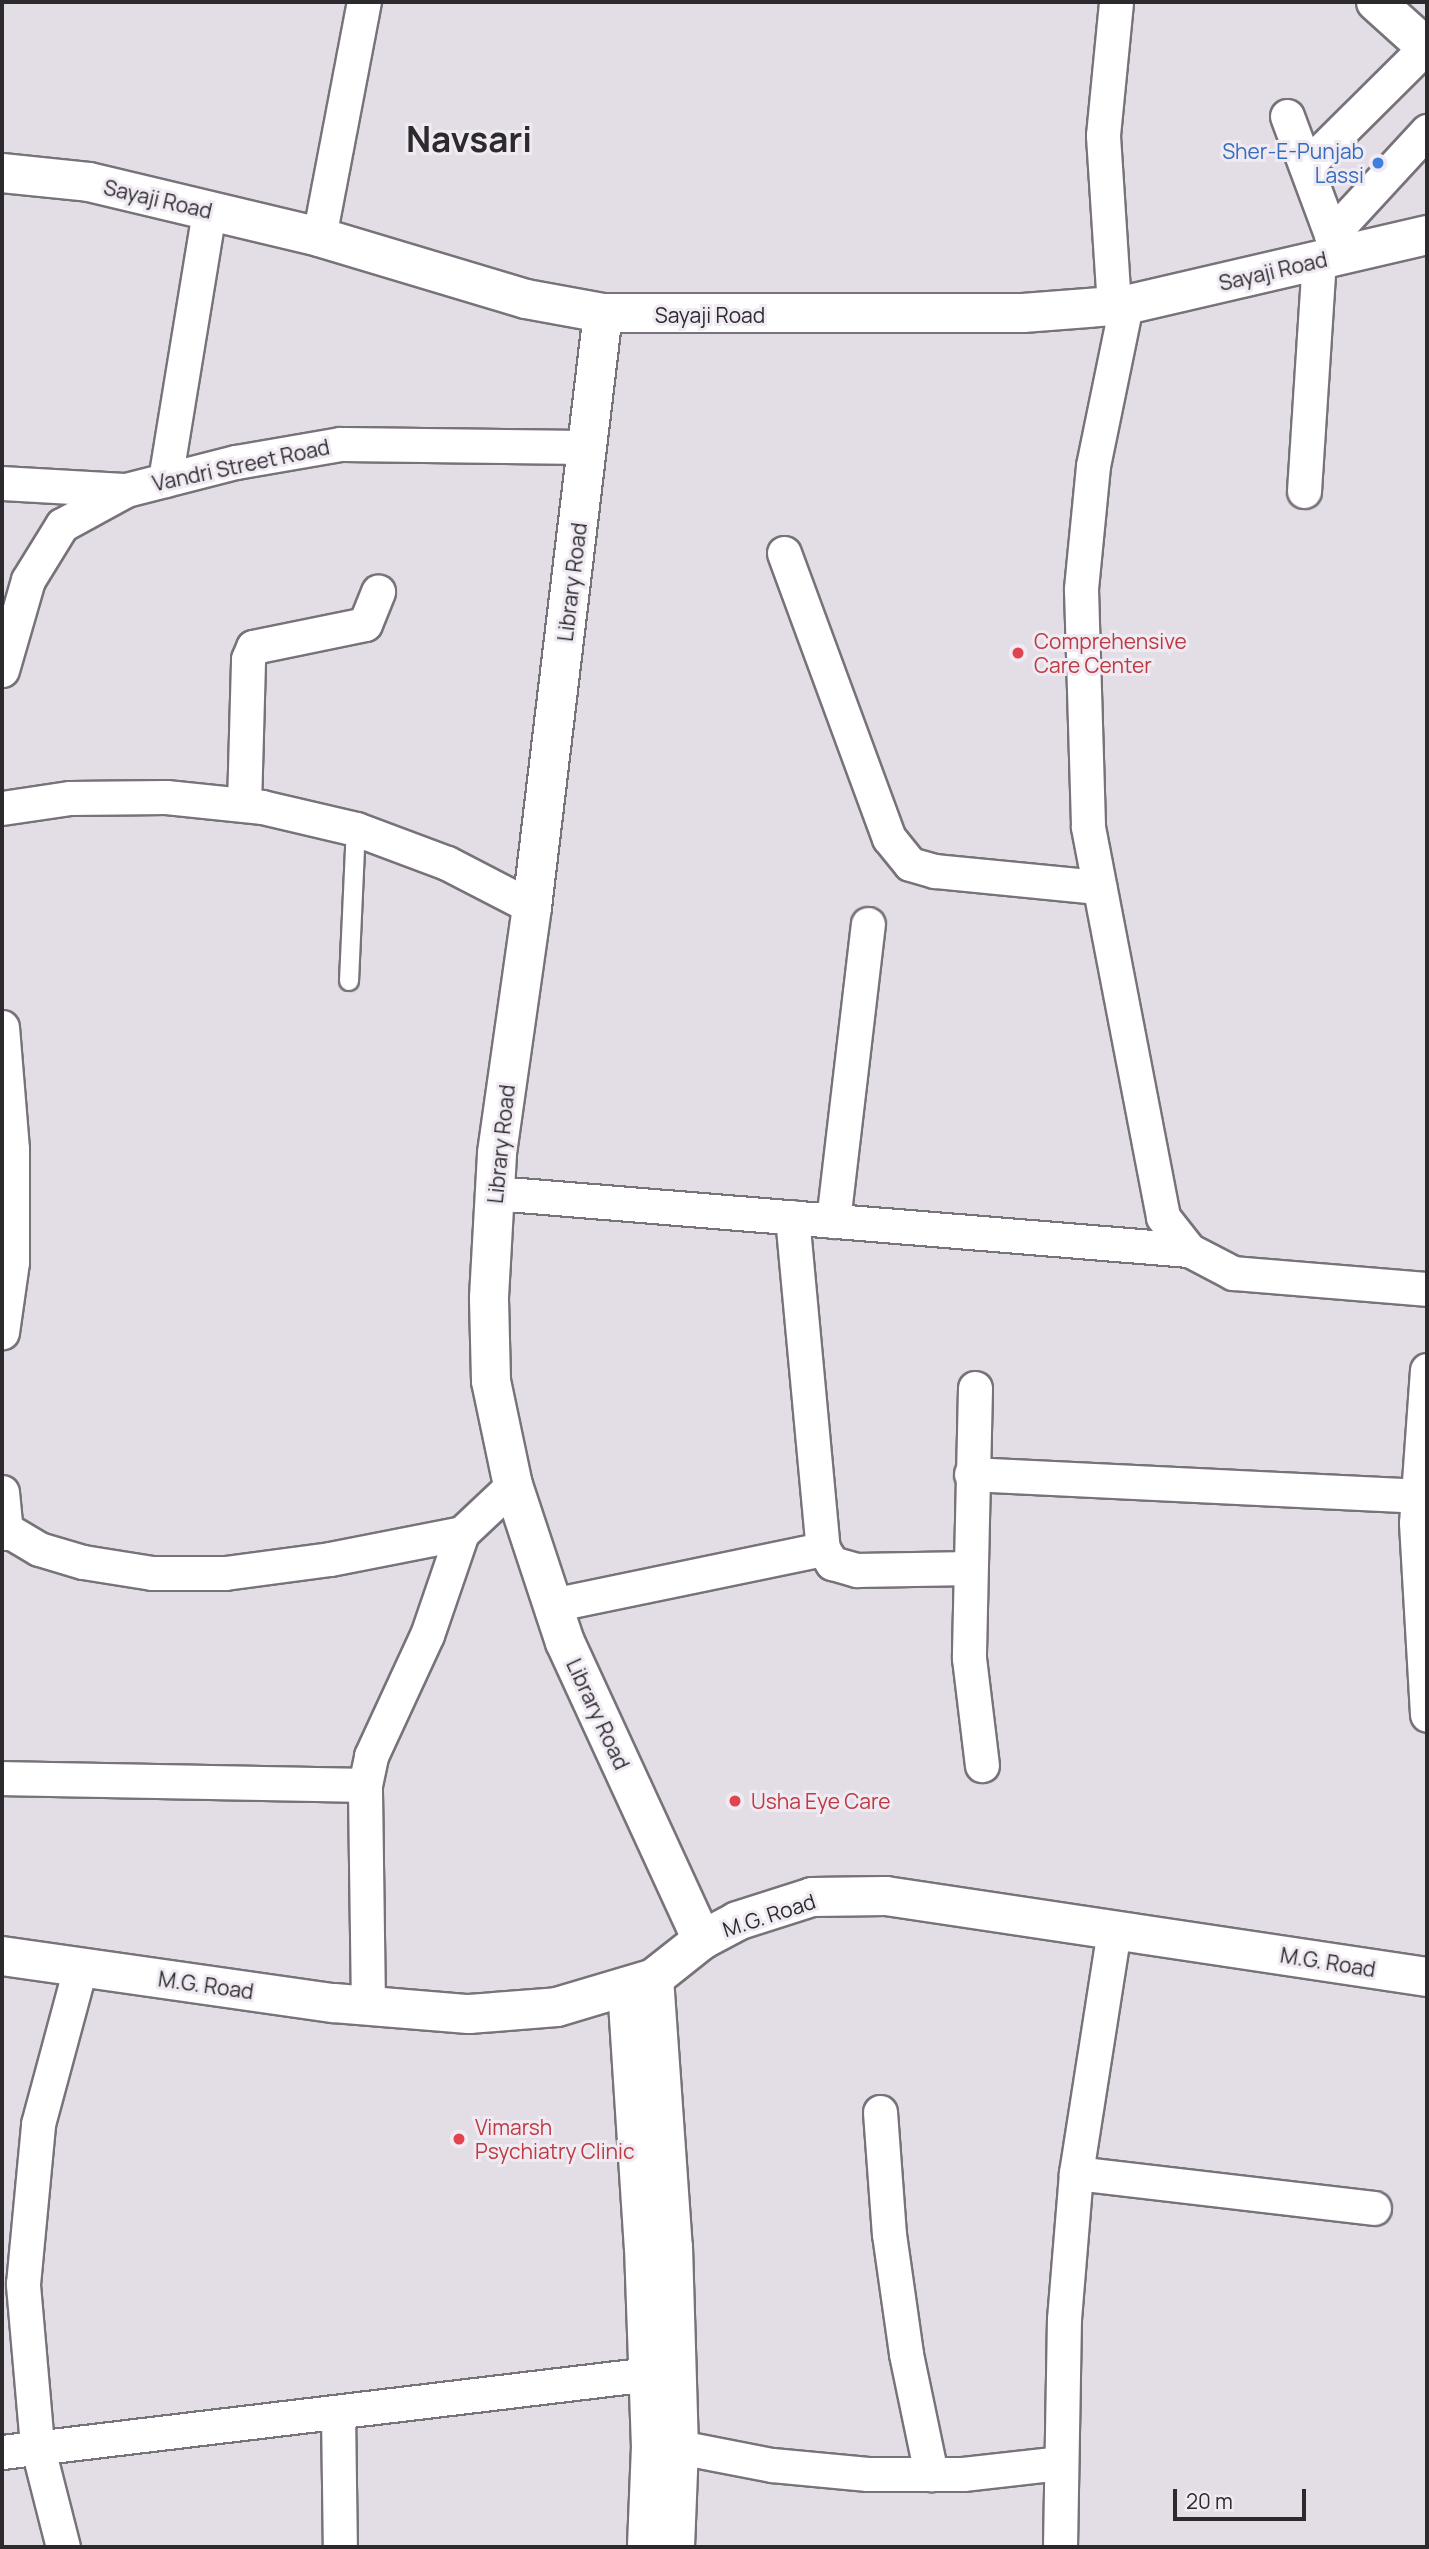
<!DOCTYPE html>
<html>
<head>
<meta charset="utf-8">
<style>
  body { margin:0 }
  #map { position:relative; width:1429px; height:2549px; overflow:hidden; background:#e3dde6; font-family:Manrope,sans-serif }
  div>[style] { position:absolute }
  .roads { filter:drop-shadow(2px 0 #78727a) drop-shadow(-2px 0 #78727a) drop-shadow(0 2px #78727a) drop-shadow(0 -2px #78727a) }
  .service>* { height:18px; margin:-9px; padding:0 9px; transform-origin:9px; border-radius:9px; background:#fff }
  .minor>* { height:33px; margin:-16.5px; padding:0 16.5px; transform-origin:16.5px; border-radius:16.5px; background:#fff }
  .tertiary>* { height:38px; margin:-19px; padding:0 19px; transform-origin:19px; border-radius:19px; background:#fff }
  .secondary>* { height:38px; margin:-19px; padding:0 19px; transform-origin:19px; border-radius:19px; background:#fff }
  .dots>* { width:19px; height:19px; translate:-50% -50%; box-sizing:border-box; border:4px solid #f0eaf3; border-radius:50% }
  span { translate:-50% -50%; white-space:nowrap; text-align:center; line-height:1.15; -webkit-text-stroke:6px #f0eaf3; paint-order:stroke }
  .shop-label { font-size:21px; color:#366cbe }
  .right { translate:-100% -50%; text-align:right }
  .street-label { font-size:21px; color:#2d2a2e }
  .health-label { font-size:21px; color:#be3a42 }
  .left { translate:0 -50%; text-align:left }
  .town-label { font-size:35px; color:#2d2a2e; font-weight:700 }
  .frame { position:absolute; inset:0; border:4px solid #2d2a2e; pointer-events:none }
  .scale { position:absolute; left:1173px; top:2489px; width:133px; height:32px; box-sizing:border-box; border:4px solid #2d2a2e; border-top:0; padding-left:9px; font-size:21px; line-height:24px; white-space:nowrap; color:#2d2a2e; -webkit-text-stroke:5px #f0eaf3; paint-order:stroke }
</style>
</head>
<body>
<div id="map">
  <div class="roads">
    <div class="service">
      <i style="left:349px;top:981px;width:152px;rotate:-87.4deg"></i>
    </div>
    <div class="minor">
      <i style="left:1287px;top:116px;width:149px;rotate:69.6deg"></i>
      <i style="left:1306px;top:166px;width:169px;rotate:-44.8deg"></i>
      <i style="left:1331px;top:235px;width:142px;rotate:-47.3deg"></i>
      <i style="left:319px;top:237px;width:239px;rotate:-79.2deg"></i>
      <i style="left:1126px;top:305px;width:164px;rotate:101.6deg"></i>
      <i style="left:1093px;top:466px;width:124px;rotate:95.6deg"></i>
      <i style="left:1081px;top:589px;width:238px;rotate:88.3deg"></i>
      <i style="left:1088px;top:827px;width:397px;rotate:79.1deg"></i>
      <i style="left:1163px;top:1217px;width:42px;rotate:51.8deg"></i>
      <i style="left:1189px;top:1250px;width:50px;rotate:27.6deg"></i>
      <i style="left:1233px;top:1273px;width:195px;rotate:4.7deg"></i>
      <i style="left:1114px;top:306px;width:171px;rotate:-93.7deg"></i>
      <i style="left:1103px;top:135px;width:134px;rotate:-84.4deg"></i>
      <i style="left:165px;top:480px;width:273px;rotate:-80.7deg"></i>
      <i style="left:2px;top:483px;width:123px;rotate:3.3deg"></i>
      <i style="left:1304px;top:491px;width:231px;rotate:-86.3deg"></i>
      <i style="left:784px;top:553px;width:304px;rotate:69.8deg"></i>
      <i style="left:889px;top:838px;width:33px;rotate:51deg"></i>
      <i style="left:910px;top:864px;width:26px;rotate:16deg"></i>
      <i style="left:935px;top:871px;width:165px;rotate:5.6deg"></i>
      <i style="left:2px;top:670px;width:94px;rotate:-73.9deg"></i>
      <i style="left:28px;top:580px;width:65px;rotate:-58.3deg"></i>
      <i style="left:62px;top:525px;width:73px;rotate:-28.7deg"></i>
      <i style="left:126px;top:490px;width:114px;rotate:-14.3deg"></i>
      <i style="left:236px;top:462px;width:106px;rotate:-9.8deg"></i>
      <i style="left:340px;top:444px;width:248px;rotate:0.7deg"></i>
      <i style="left:244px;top:805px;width:146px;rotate:-88.4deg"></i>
      <i style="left:248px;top:659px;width:13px;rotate:-67deg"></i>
      <i style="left:253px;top:647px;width:114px;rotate:-11.6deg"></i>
      <i style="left:365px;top:624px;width:35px;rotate:-68deg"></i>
      <i style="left:2px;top:808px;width:69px;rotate:-8.4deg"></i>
      <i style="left:70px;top:798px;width:96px;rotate:-0.6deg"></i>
      <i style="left:166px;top:797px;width:97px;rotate:5.9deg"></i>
      <i style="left:262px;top:807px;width:97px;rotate:13.2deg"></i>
      <i style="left:356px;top:829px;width:97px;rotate:20.5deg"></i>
      <i style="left:447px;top:863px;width:96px;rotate:27.4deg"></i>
      <i style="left:2px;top:1027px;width:122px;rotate:85.3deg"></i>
      <i style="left:12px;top:1149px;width:113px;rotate:90deg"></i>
      <i style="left:12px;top:1262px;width:71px;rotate:98.1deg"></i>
      <i style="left:495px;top:1193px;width:696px;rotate:4.7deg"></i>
      <i style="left:792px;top:1217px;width:333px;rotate:84.7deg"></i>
      <i style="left:823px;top:1549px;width:17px;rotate:57deg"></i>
      <i style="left:832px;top:1563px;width:26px;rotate:16deg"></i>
      <i style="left:857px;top:1570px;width:113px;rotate:-1deg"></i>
      <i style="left:833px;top:1221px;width:299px;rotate:-83.3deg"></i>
      <i style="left:1427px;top:1370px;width:153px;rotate:94.1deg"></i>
      <i style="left:1416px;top:1523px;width:192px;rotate:86.7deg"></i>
      <i style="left:975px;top:1388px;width:270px;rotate:91.3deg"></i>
      <i style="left:969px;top:1658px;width:108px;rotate:83.1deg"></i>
      <i style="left:971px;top:1474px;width:446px;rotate:2.8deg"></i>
      <i style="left:2px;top:1492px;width:41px;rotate:84.4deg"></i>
      <i style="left:6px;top:1533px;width:4px;rotate:180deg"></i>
      <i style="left:2px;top:1527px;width:43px;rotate:30.7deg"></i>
      <i style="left:39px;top:1549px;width:46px;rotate:16.5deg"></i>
      <i style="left:83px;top:1562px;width:70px;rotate:9.1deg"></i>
      <i style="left:152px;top:1573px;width:73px"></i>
      <i style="left:225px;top:1573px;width:106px;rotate:-7.6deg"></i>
      <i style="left:330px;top:1559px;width:135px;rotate:-11.1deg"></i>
      <i style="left:462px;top:1533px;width:70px;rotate:-43.3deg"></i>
      <i style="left:552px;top:1605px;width:277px;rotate:-11.7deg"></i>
      <i style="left:2px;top:1778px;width:363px;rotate:1.1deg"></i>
      <i style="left:368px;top:2006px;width:221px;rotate:-90.8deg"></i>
      <i style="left:365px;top:1785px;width:30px;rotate:-78deg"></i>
      <i style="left:371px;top:1756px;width:133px;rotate:-65.2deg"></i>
      <i style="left:427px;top:1635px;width:108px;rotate:-71.1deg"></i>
      <i style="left:880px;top:2112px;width:122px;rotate:85.8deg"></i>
      <i style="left:889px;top:2234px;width:121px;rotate:81.9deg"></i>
      <i style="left:906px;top:2354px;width:123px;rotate:78.2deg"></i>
      <i style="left:1076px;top:2173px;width:300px;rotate:6.7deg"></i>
      <i style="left:338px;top:2412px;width:135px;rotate:89.2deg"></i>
      <i style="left:679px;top:2447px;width:95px;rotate:11deg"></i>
      <i style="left:772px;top:2465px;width:96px;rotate:5.4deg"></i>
      <i style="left:868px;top:2474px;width:95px"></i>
      <i style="left:963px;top:2474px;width:97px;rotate:-6.5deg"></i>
      <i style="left:2px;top:2452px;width:652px;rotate:-6.87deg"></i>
      <i style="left:63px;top:2547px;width:105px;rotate:-104.3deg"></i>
      <i style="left:37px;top:2445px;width:162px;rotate:-95deg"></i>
      <i style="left:23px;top:2284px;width:161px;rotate:-84.6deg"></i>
      <i style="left:38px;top:2124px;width:162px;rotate:-74.9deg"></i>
      <i style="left:1060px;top:2547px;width:228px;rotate:-89deg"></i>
      <i style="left:1064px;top:2319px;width:146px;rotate:-85.3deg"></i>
      <i style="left:1076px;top:2173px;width:246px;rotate:-81.1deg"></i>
    </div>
    <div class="tertiary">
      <i style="left:1376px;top:2px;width:69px;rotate:42deg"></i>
      <i style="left:603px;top:313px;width:598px;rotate:96.82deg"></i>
      <i style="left:532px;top:907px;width:249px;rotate:98.1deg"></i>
      <i style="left:497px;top:1154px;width:145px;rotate:93.2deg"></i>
      <i style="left:489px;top:1299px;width:82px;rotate:88.6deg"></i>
      <i style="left:491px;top:1381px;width:106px;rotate:78.1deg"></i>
      <i style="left:513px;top:1485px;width:165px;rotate:71.7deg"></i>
      <i style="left:565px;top:1642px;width:328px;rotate:65.3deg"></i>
      <i style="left:654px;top:1978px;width:270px;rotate:86deg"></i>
      <i style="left:673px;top:2247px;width:200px;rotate:88.3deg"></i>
      <i style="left:679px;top:2447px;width:100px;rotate:92.3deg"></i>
      <i style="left:627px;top:1987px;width:261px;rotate:86.3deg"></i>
      <i style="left:644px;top:2247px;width:199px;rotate:88deg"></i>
      <i style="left:651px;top:2446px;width:101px;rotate:92.3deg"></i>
    </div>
    <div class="secondary">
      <i style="left:2px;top:173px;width:87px;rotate:5.9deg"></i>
      <i style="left:89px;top:182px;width:236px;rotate:13.4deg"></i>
      <i style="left:319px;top:237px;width:216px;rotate:16.7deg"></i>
      <i style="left:526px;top:299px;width:78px;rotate:10.3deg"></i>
      <i style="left:603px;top:313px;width:420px"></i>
      <i style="left:1023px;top:313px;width:103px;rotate:-4.4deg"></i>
      <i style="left:1126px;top:305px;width:309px;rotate:-13.1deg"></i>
      <i style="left:2px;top:1956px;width:335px;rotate:8.1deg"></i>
      <i style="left:334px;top:2003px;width:135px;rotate:4.7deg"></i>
      <i style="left:469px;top:2014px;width:88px;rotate:-4.5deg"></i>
      <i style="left:557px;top:2007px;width:101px;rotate:-16.6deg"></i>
      <i style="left:654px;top:1978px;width:61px;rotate:-38.4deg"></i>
      <i style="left:702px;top:1940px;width:40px;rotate:-28deg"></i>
      <i style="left:737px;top:1921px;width:79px;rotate:-17.7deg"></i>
      <i style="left:812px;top:1897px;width:74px;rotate:-0.8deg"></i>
      <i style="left:886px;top:1896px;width:547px;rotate:8.52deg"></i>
    </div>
  </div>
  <div class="dots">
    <i style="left:1378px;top:163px;background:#3f7fe0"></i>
    <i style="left:1018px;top:653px;background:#e0444e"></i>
    <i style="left:735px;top:1801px;background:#e0444e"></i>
    <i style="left:459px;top:2139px;background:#e0444e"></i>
  </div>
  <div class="shop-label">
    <span class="right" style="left:1364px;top:163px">Sher-E-Punjab<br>Lassi</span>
  </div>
  <div class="street-label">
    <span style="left:158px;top:199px;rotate:13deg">Sayaji Road</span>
    <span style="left:1273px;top:271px;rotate:-13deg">Sayaji Road</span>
    <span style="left:710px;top:315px">Sayaji Road</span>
    <span style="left:241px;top:465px;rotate:-12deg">Vandri Street Road</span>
    <span style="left:572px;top:582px;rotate:-83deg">Library Road</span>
    <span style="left:501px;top:1144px;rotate:-84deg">Library Road</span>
    <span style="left:598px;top:1714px;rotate:65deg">Library Road</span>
    <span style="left:769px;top:1915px;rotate:-18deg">M.G. Road</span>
    <span style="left:1328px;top:1962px;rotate:9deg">M.G. Road</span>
    <span style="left:206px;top:1985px;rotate:8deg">M.G. Road</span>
  </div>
  <div class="health-label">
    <span class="left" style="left:1034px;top:653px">Comprehensive<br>Care Center</span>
    <span class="left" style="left:751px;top:1801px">Usha Eye Care</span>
    <span class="left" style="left:475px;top:2139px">Vimarsh<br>Psychiatry Clinic</span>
  </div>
  <div class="town-label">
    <span style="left:469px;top:139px">Navsari</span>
  </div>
  <div class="frame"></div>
  <div class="scale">20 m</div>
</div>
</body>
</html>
